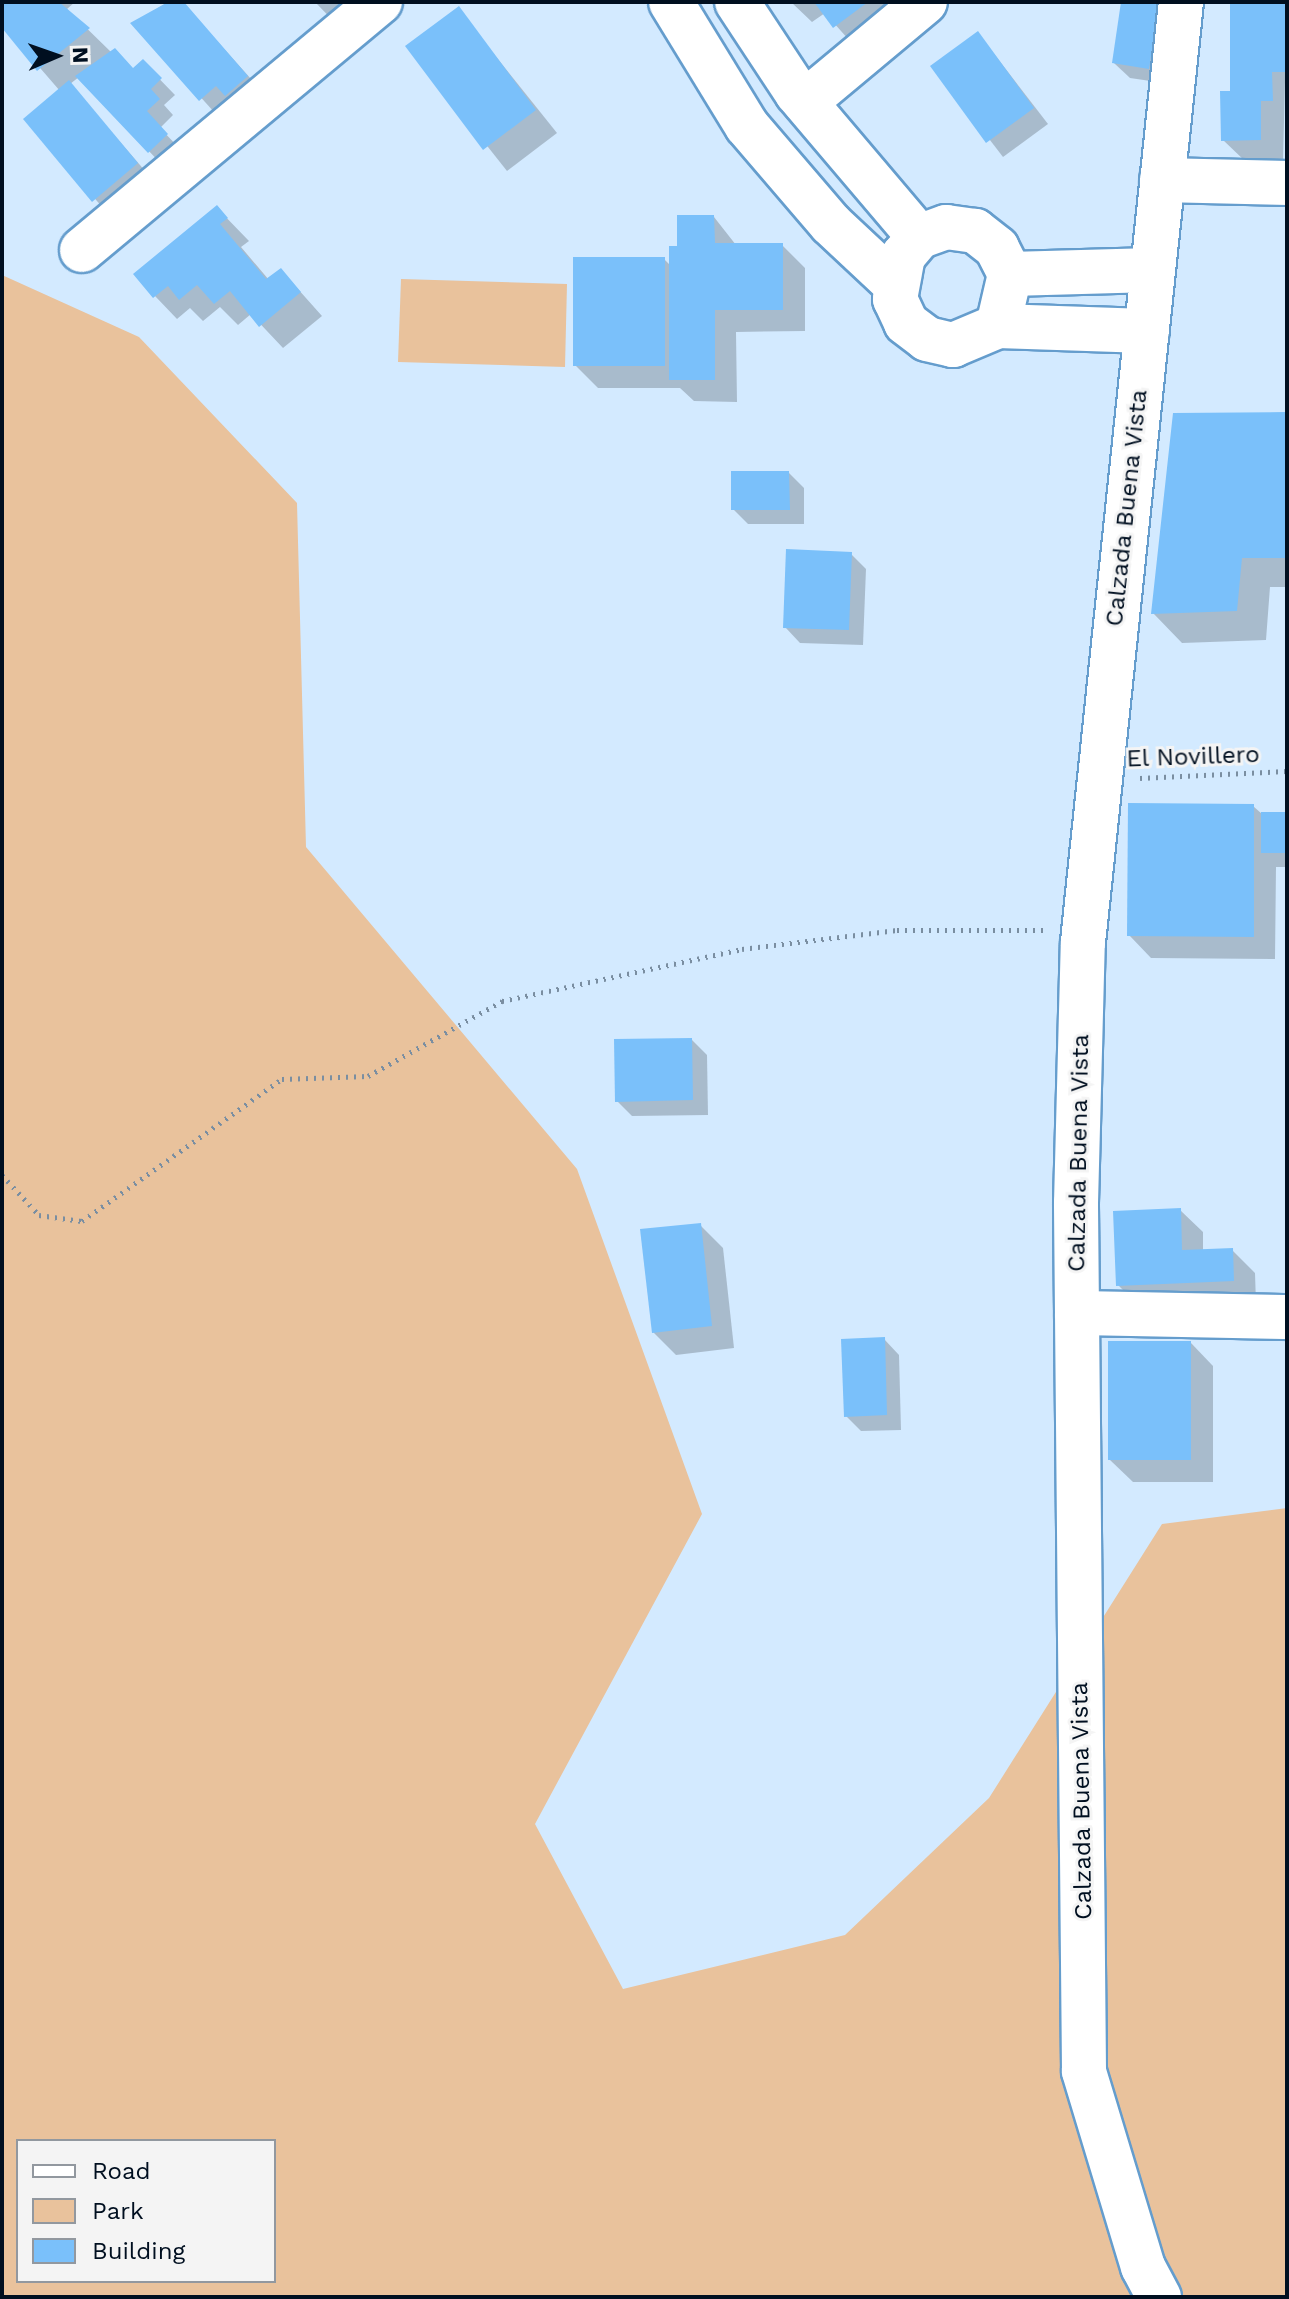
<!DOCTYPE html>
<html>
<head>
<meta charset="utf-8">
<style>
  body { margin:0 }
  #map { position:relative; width:1289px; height:2299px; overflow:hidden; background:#d3eaff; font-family:"Work Sans",sans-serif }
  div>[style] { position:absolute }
  .green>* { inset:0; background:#e9c29c }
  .shadow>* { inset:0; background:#0003 }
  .building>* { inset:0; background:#7ac0fa }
  .path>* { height:5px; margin-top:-2.5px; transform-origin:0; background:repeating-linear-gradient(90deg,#7a8ea1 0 2px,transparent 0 8px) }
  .roads { filter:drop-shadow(2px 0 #659dcd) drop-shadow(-2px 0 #659dcd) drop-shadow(0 2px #659dcd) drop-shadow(0 -2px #659dcd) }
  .minor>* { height:44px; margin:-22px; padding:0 22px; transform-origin:22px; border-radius:22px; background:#fff }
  span { translate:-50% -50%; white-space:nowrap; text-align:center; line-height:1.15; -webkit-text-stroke:6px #f4f4f4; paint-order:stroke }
  .street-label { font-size:24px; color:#000f20 }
  .frame { position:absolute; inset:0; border:4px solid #000f20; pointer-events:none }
  .legend { position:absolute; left:16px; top:2139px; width:260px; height:144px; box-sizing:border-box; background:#f4f4f4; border:2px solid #92989f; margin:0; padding:10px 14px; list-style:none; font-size:24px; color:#000f20 }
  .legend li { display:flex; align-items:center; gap:16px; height:40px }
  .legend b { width:40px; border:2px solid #92989f }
  .north { position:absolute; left:16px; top:16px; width:80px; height:80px; -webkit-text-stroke:6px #f4f4f4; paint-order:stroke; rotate:88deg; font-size:22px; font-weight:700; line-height:32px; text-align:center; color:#000f20 }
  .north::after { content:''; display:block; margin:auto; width:28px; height:36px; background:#000f20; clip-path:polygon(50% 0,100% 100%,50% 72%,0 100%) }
</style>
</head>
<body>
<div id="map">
  <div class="green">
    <i style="clip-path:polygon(evenodd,2px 275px,139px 337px,297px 503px,306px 847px,577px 1169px,702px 1514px,535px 1824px,623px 1989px,845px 1935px,989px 1798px,1162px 1524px,1287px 1508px,1287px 2297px,2px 2297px,2px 275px,18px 2141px,274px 2141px,274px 2281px,18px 2281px,18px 2141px)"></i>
    <i style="clip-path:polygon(401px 279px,567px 284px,565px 367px,398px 362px)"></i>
  </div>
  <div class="shadow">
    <i style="clip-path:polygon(2px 2px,75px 2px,67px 9px,112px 53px,134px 71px,143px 62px,175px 95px,164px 105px,173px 115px,160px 128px,182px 151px,164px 167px,79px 77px,70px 84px,159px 187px,116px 223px,26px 119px,60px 91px,2px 24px)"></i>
    <i style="clip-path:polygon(168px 2px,182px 2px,269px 99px,223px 122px,134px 23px)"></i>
    <i style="clip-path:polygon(315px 2px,380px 2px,345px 33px)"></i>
    <i style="clip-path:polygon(791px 2px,898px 2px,857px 49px,825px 13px,812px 22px)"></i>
    <i style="clip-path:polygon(1123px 2px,1176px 2px,1164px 83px,1130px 78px,1114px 63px)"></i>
    <i style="clip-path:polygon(1232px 2px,1287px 2px,1283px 162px,1246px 162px,1223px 140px,1232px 93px)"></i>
    <i style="clip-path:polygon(458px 9px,557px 133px,507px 171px,408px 46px)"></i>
    <i style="clip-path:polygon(978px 33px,1048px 124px,1003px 157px,933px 66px)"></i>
    <i style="clip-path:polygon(217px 208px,249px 241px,241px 247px,269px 280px,281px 270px,322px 316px,283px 348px,251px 314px,238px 325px,220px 307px,203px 321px,190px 308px,177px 319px,155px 296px)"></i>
    <i style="clip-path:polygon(714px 217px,736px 245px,782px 245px,805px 268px,805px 331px,736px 332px,737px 402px,694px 401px,680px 388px,598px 388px,575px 365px,664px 259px,671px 266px,679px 248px)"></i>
    <i style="clip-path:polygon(1287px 414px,1287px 587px,1270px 587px,1266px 640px,1182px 643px,1153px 613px)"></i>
    <i style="clip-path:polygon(789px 473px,804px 488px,804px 524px,748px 524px,733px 509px)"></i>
    <i style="clip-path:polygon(851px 554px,866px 569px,863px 645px,800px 643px,785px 627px)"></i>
    <i style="clip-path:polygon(1253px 806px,1262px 814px,1287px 814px,1287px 867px,1276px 867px,1275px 959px,1151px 958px,1129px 935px)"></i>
    <i style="clip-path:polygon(692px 1040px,707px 1055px,708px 1115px,632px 1116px,617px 1101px)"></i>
    <i style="clip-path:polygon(1180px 1210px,1203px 1232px,1203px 1251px,1232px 1250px,1255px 1273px,1256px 1303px,1141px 1308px,1118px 1285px)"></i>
    <i style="clip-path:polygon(700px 1225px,723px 1248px,734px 1348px,676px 1355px,653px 1332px)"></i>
    <i style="clip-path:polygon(884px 1339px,899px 1355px,901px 1430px,861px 1431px,846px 1416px)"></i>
    <i style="clip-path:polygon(1191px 1343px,1213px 1366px,1213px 1482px,1133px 1482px,1110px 1460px)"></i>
  </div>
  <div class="building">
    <i style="clip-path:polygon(2px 2px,59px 2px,90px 28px,37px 71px,2px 28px)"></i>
    <i style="clip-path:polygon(168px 2px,184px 2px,248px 76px,225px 96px,216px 86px,199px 101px,130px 23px)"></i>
    <i style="clip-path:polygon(814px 2px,868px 2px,833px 28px)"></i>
    <i style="clip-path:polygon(1121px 2px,1159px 2px,1149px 69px,1112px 63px)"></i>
    <i style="clip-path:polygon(1230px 2px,1287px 2px,1287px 72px,1272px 72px,1273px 101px,1261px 101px,1261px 140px,1221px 141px,1220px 91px,1230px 91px)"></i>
    <i style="clip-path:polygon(459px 6px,536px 110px,483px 150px,405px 46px)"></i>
    <i style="clip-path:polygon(978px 31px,1034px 108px,986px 143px,930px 66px)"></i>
    <i style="clip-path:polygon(115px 48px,133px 68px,143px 59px,162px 78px,151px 89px,160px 99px,147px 111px,168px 134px,148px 153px,75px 76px)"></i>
    <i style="clip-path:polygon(69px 80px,138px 163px,92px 202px,23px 119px)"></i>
    <i style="clip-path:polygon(217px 205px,228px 218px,220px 224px,266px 279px,281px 268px,301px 292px,259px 327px,230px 291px,214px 304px,197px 285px,179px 300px,168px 286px,153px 298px,133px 274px)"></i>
    <i style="clip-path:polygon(677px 215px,714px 215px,715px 243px,783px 243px,783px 310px,715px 310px,715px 380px,669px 380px,669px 246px,677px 246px)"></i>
    <i style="clip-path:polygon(573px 257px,665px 257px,665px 366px,573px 366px)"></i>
    <i style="clip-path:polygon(1287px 412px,1287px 558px,1242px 558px,1237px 611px,1151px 614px,1173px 413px)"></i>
    <i style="clip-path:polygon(731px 471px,789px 471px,790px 510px,731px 510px)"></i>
    <i style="clip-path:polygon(786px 549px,852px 552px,849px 630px,783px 628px)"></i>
    <i style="clip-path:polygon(1128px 803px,1254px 804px,1254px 937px,1127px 936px)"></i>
    <i style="clip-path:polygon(1261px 812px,1287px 812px,1287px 853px,1261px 853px)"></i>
    <i style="clip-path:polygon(692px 1038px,693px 1100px,615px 1102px,614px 1039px)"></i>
    <i style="clip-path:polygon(1181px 1208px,1182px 1250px,1233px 1248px,1234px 1281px,1116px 1286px,1113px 1211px)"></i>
    <i style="clip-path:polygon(701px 1223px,712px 1326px,652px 1333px,640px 1229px)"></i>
    <i style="clip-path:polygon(885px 1337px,887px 1415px,844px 1417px,841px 1339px)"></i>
    <i style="clip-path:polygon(1108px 1341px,1191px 1341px,1191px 1460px,1108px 1460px)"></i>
  </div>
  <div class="path">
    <i style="left:1140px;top:778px;width:147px;rotate:-2.7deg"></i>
    <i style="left:2px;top:1175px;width:54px;rotate:47.2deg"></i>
    <i style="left:39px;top:1215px;width:43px;rotate:7.9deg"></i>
    <i style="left:82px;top:1221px;width:245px;rotate:-35.4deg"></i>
    <i style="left:282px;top:1079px;width:86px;rotate:-2deg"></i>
    <i style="left:368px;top:1076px;width:154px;rotate:-29.2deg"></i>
    <i style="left:502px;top:1001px;width:246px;rotate:-12.2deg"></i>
    <i style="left:742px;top:949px;width:156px;rotate:-7deg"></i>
    <i style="left:897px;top:930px;width:147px"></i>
  </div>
  <div class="roads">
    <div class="minor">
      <i style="left:671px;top:2px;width:145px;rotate:58.5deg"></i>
      <i style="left:747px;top:126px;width:129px;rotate:49.4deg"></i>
      <i style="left:831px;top:224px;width:86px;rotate:43.1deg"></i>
      <i style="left:737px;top:2px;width:109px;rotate:56.6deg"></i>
      <i style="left:797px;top:93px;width:189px;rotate:49.7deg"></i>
      <i style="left:805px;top:102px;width:156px;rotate:-39.8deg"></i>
      <i style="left:1162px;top:180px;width:125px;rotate:1.4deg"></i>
      <i style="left:82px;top:250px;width:388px;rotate:-39.8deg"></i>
      <i style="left:1010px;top:274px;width:143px;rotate:-1.6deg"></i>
      <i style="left:998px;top:326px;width:53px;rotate:-77deg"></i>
      <i style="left:1010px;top:274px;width:29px;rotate:-117deg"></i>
      <i style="left:997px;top:248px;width:28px;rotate:-142deg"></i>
      <i style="left:975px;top:231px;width:29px;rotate:-172deg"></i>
      <i style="left:946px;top:227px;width:29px;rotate:160deg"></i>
      <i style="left:919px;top:237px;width:25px;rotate:130deg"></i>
      <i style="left:903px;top:256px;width:44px;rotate:100.5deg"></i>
      <i style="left:895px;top:299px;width:26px;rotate:65deg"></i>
      <i style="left:906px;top:323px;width:26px;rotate:37deg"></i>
      <i style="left:927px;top:339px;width:27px;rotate:13deg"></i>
      <i style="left:953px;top:345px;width:49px;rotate:-22.9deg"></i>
      <i style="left:998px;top:326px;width:149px;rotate:1.9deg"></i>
      <i style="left:1077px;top:1313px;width:210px;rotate:1.1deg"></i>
      <i style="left:1159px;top:2297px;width:34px;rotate:-118deg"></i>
      <i style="left:1143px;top:2267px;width:205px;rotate:-106.8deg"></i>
      <i style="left:1084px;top:2071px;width:868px;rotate:-90.53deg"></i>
      <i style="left:1076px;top:1203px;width:261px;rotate:-88.5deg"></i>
      <i style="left:1083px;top:942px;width:945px;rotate:-84.05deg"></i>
    </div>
  </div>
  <div class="street-label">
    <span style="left:1127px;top:508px;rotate:-84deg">Calzada Buena Vista</span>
    <span style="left:1193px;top:757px;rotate:-2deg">El Novillero</span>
    <span style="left:1079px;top:1153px;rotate:-89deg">Calzada Buena Vista</span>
    <span style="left:1082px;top:1801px;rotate:-91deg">Calzada Buena Vista</span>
  </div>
  <div class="frame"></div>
  <ul class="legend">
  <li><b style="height:10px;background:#fff"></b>Road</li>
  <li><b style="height:22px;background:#e9c29c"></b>Park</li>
  <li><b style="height:22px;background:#7ac0fa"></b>Building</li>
  </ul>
  <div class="north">N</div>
</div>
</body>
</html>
